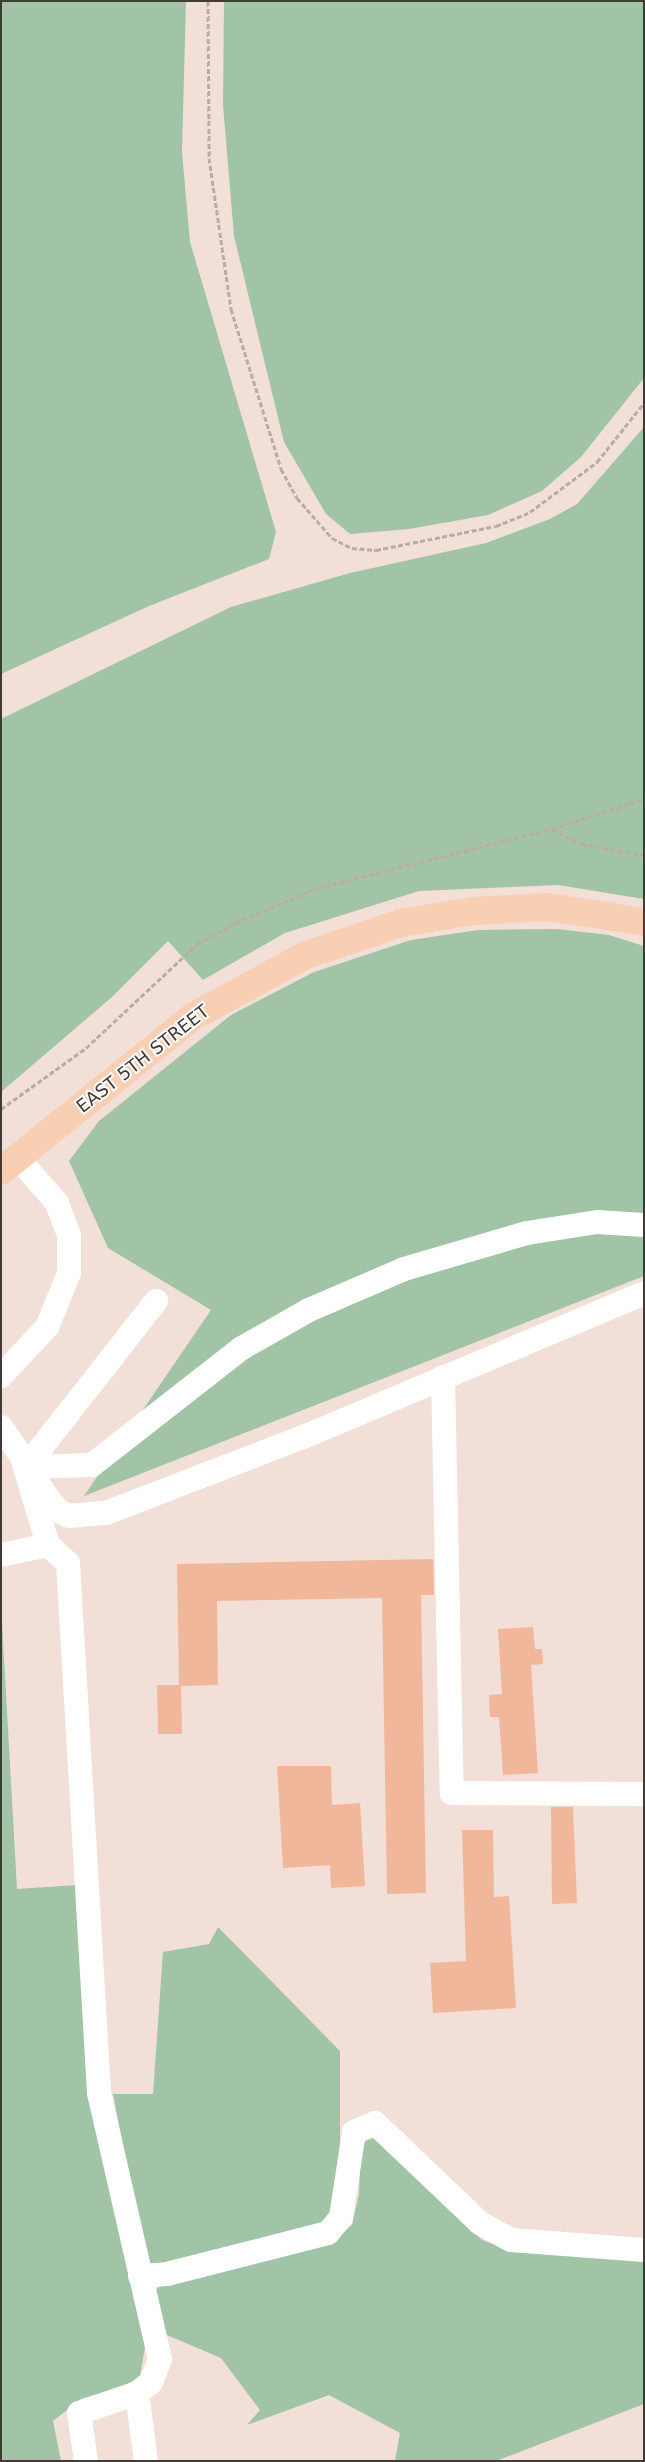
<!DOCTYPE html>
<html>
<head>
<meta charset="utf-8">
<style>
  body { margin:0 }
  #map { position:relative; width:645px; height:2462px; overflow:hidden; background:#f2dfd7; font-family:"DejaVu Sans",sans-serif }
  div>[style] { position:absolute }
  .green>* { inset:0; background:#a1c4a6 }
  .building>* { inset:0; background:#f0b79b }
  .path>* { height:3px; margin-top:-1.5px; transform-origin:0; background:repeating-linear-gradient(90deg,#bbaba5 0 5px,transparent 0 7.5px) }
  .minor>* { height:24px; margin:-12px; padding:0 12px; transform-origin:12px; border-radius:12px; background:#fff }
  .major>* { height:28px; margin:-14px; padding:0 14px; transform-origin:14px; border-radius:14px; background:#f8cfb2 }
  span { translate:-50% -50%; white-space:nowrap; text-align:center; line-height:1.15; -webkit-text-stroke:4px #fff; paint-order:stroke }
  .street-label { font-size:18px; color:#423a37 }
  .frame { position:absolute; inset:0; border:2px solid #423a37; pointer-events:none }
</style>
</head>
<body>
<div id="map">
  <div class="green">
    <i style="clip-path:polygon(1px 1px,186px 1px,182px 152px,190px 242px,276px 532px,269px 559px,149px 606px,1px 674px)"></i>
    <i style="clip-path:polygon(224px 1px,644px 1px,644px 378px,581px 457px,542px 491px,488px 515px,409px 529px,350px 534px,326px 514px,284px 442px,234px 236px,223px 105px)"></i>
    <i style="clip-path:polygon(644px 427px,644px 899px,558px 885px,419px 891px,285px 933px,203px 980px,168px 941px,112px 997px,1px 1092px,1px 719px,231px 607px,350px 573px,486px 543px,550px 519px,577px 504px)"></i>
    <i style="clip-path:polygon(557px 929px,609px 935px,644px 946px,644px 1276px,84px 1496px,211px 1310px,108px 1248px,69px 1161px,99px 1121px,231px 1015px,314px 972px,411px 940px,478px 930px)"></i>
    <i style="clip-path:polygon(1px 1605px,17px 1889px,77px 1885px,98px 2137px,145px 2347px,140px 2376px,130px 2385px,81px 2399px,53px 2421px,61px 2461px,1px 2461px)"></i>
    <i style="clip-path:polygon(218px 1927px,340px 2051px,340px 2187px,327px 2222px,155px 2267px,146px 2265px,113px 2094px,153px 2094px,163px 1952px,209px 1944px)"></i>
    <i style="clip-path:polygon(373px 2138px,482px 2240px,504px 2248px,644px 2259px,644px 2404px,496px 2461px,395px 2461px,400px 2433px,329px 2395px,247px 2425px,260px 2410px,221px 2358px,162px 2333px,154px 2291px,164px 2283px,336px 2238px,352px 2225px,359px 2194px,361px 2143px)"></i>
  </div>
  <div class="building">
    <i style="clip-path:polygon(433px 1559px,434px 1595px,421px 1595px,426px 1893px,387px 1894px,382px 1598px,217px 1601px,218px 1685px,181px 1686px,182px 1734px,158px 1734px,157px 1685px,179px 1685px,177px 1564px)"></i>
    <i style="clip-path:polygon(533px 1627px,535px 1649px,542px 1649px,543px 1664px,531px 1665px,538px 1773px,503px 1775px,499px 1717px,490px 1717px,489px 1695px,502px 1694px,498px 1629px)"></i>
    <i style="clip-path:polygon(277px 1766px,331px 1766px,332px 1805px,360px 1803px,365px 1886px,331px 1888px,330px 1865px,283px 1868px)"></i>
    <i style="clip-path:polygon(551px 1807px,573px 1807px,577px 1903px,552px 1904px)"></i>
    <i style="clip-path:polygon(462px 1830px,493px 1830px,494px 1897px,509px 1896px,516px 2008px,433px 2013px,430px 1963px,466px 1961px)"></i>
  </div>
  <div class="path">
    <i style="left:208px;top:1px;width:157px;rotate:89.6deg"></i>
    <i style="left:209px;top:158px;width:153px;rotate:81.7deg"></i>
    <i style="left:231px;top:309px;width:168px;rotate:72.6deg"></i>
    <i style="left:281px;top:469px;width:33px;rotate:61deg"></i>
    <i style="left:297px;top:498px;width:53px;rotate:48.8deg"></i>
    <i style="left:332px;top:538px;width:22px;rotate:27deg"></i>
    <i style="left:352px;top:548px;width:24px;rotate:5deg"></i>
    <i style="left:376px;top:550px;width:122px;rotate:-11.3deg"></i>
    <i style="left:496px;top:526px;width:37px;rotate:-22deg"></i>
    <i style="left:530px;top:512px;width:84px;rotate:-36.7deg"></i>
    <i style="left:597px;top:462px;width:75px;rotate:-51.5deg"></i>
    <i style="left:552px;top:829px;width:33px;rotate:27deg"></i>
    <i style="left:581px;top:844px;width:64px;rotate:9.9deg"></i>
    <i style="left:1px;top:1109px;width:105px;rotate:-35.7deg"></i>
    <i style="left:86px;top:1048px;width:152px;rotate:-43.1deg"></i>
    <i style="left:197px;top:944px;width:43px;rotate:-28.9deg"></i>
    <i style="left:235px;top:923px;width:90px;rotate:-22.9deg"></i>
    <i style="left:318px;top:888px;width:241px;rotate:-14.2deg"></i>
    <i style="left:552px;top:829px;width:97px;rotate:-18.1deg"></i>
  </div>
  <div class="minor">
    <i style="left:1px;top:1376px;width:67px;rotate:-46.8deg"></i>
    <i style="left:47px;top:1327px;width:58px;rotate:-67.8deg"></i>
    <i style="left:69px;top:1273px;width:38px;rotate:-90deg"></i>
    <i style="left:69px;top:1235px;width:34px;rotate:-111deg"></i>
    <i style="left:57px;top:1203px;width:60px;rotate:-130.9deg"></i>
    <i style="left:443px;top:1377px;width:416px;rotate:88.8deg"></i>
    <i style="left:452px;top:1793px;width:192px;rotate:0.3deg"></i>
    <i style="left:1px;top:1427px;width:37px;rotate:55deg"></i>
    <i style="left:22px;top:1457px;width:92px;rotate:73.5deg"></i>
    <i style="left:26px;top:1467px;width:53px;rotate:54.2deg"></i>
    <i style="left:57px;top:1510px;width:13px;rotate:27deg"></i>
    <i style="left:69px;top:1516px;width:37px;rotate:-5deg"></i>
    <i style="left:106px;top:1513px;width:222px;rotate:-21.1deg"></i>
    <i style="left:313px;top:1433px;width:359px;rotate:-22.9deg"></i>
    <i style="left:26px;top:1467px;width:66px;rotate:-1.7deg"></i>
    <i style="left:92px;top:1465px;width:190px;rotate:-38deg"></i>
    <i style="left:242px;top:1348px;width:77px;rotate:-29.6deg"></i>
    <i style="left:309px;top:1310px;width:103px;rotate:-23.3deg"></i>
    <i style="left:404px;top:1269px;width:128px;rotate:-16.3deg"></i>
    <i style="left:527px;top:1233px;width:71px;rotate:-8.9deg"></i>
    <i style="left:597px;top:1222px;width:47px;rotate:3.7deg"></i>
    <i style="left:26px;top:1467px;width:211px;rotate:-51.9deg"></i>
    <i style="left:1px;top:1555px;width:48px;rotate:-12deg"></i>
    <i style="left:48px;top:1545px;width:27px;rotate:42deg"></i>
    <i style="left:68px;top:1563px;width:531px;rotate:86.65deg"></i>
    <i style="left:99px;top:2093px;width:273px;rotate:77.1deg"></i>
    <i style="left:160px;top:2359px;width:25px;rotate:111deg"></i>
    <i style="left:151px;top:2382px;width:18px;rotate:142deg"></i>
    <i style="left:137px;top:2393px;width:61px;rotate:161deg"></i>
    <i style="left:79px;top:2413px;width:49px;rotate:81.7deg"></i>
    <i style="left:140px;top:2276px;width:27px;rotate:-4deg"></i>
    <i style="left:167px;top:2274px;width:166px;rotate:-14.3deg"></i>
    <i style="left:328px;top:2233px;width:21px;rotate:-51deg"></i>
    <i style="left:341px;top:2217px;width:86px;rotate:-81.3deg"></i>
    <i style="left:354px;top:2132px;width:23px;rotate:-23deg"></i>
    <i style="left:375px;top:2123px;width:145px;rotate:43.6deg"></i>
    <i style="left:480px;top:2223px;width:35px;rotate:29deg"></i>
    <i style="left:511px;top:2240px;width:133px;rotate:4.3deg"></i>
    <i style="left:137px;top:2393px;width:69px;rotate:82.5deg"></i>
  </div>
  <div class="major">
    <i style="left:1px;top:1171px;width:248px;rotate:-38.8deg"></i>
    <i style="left:194px;top:1016px;width:128px;rotate:-28.6deg"></i>
    <i style="left:306px;top:955px;width:100px;rotate:-18.6deg"></i>
    <i style="left:401px;top:923px;width:73px;rotate:-9.5deg"></i>
    <i style="left:473px;top:911px;width:75px;rotate:-3.1deg"></i>
    <i style="left:548px;top:907px;width:97px;rotate:8.9deg"></i>
  </div>
  <div class="street-label">
    <span style="left:143px;top:1059px;rotate:-38deg">EAST 5TH STREET</span>
  </div>
  <div class="frame"></div>
</div>
</body>
</html>
